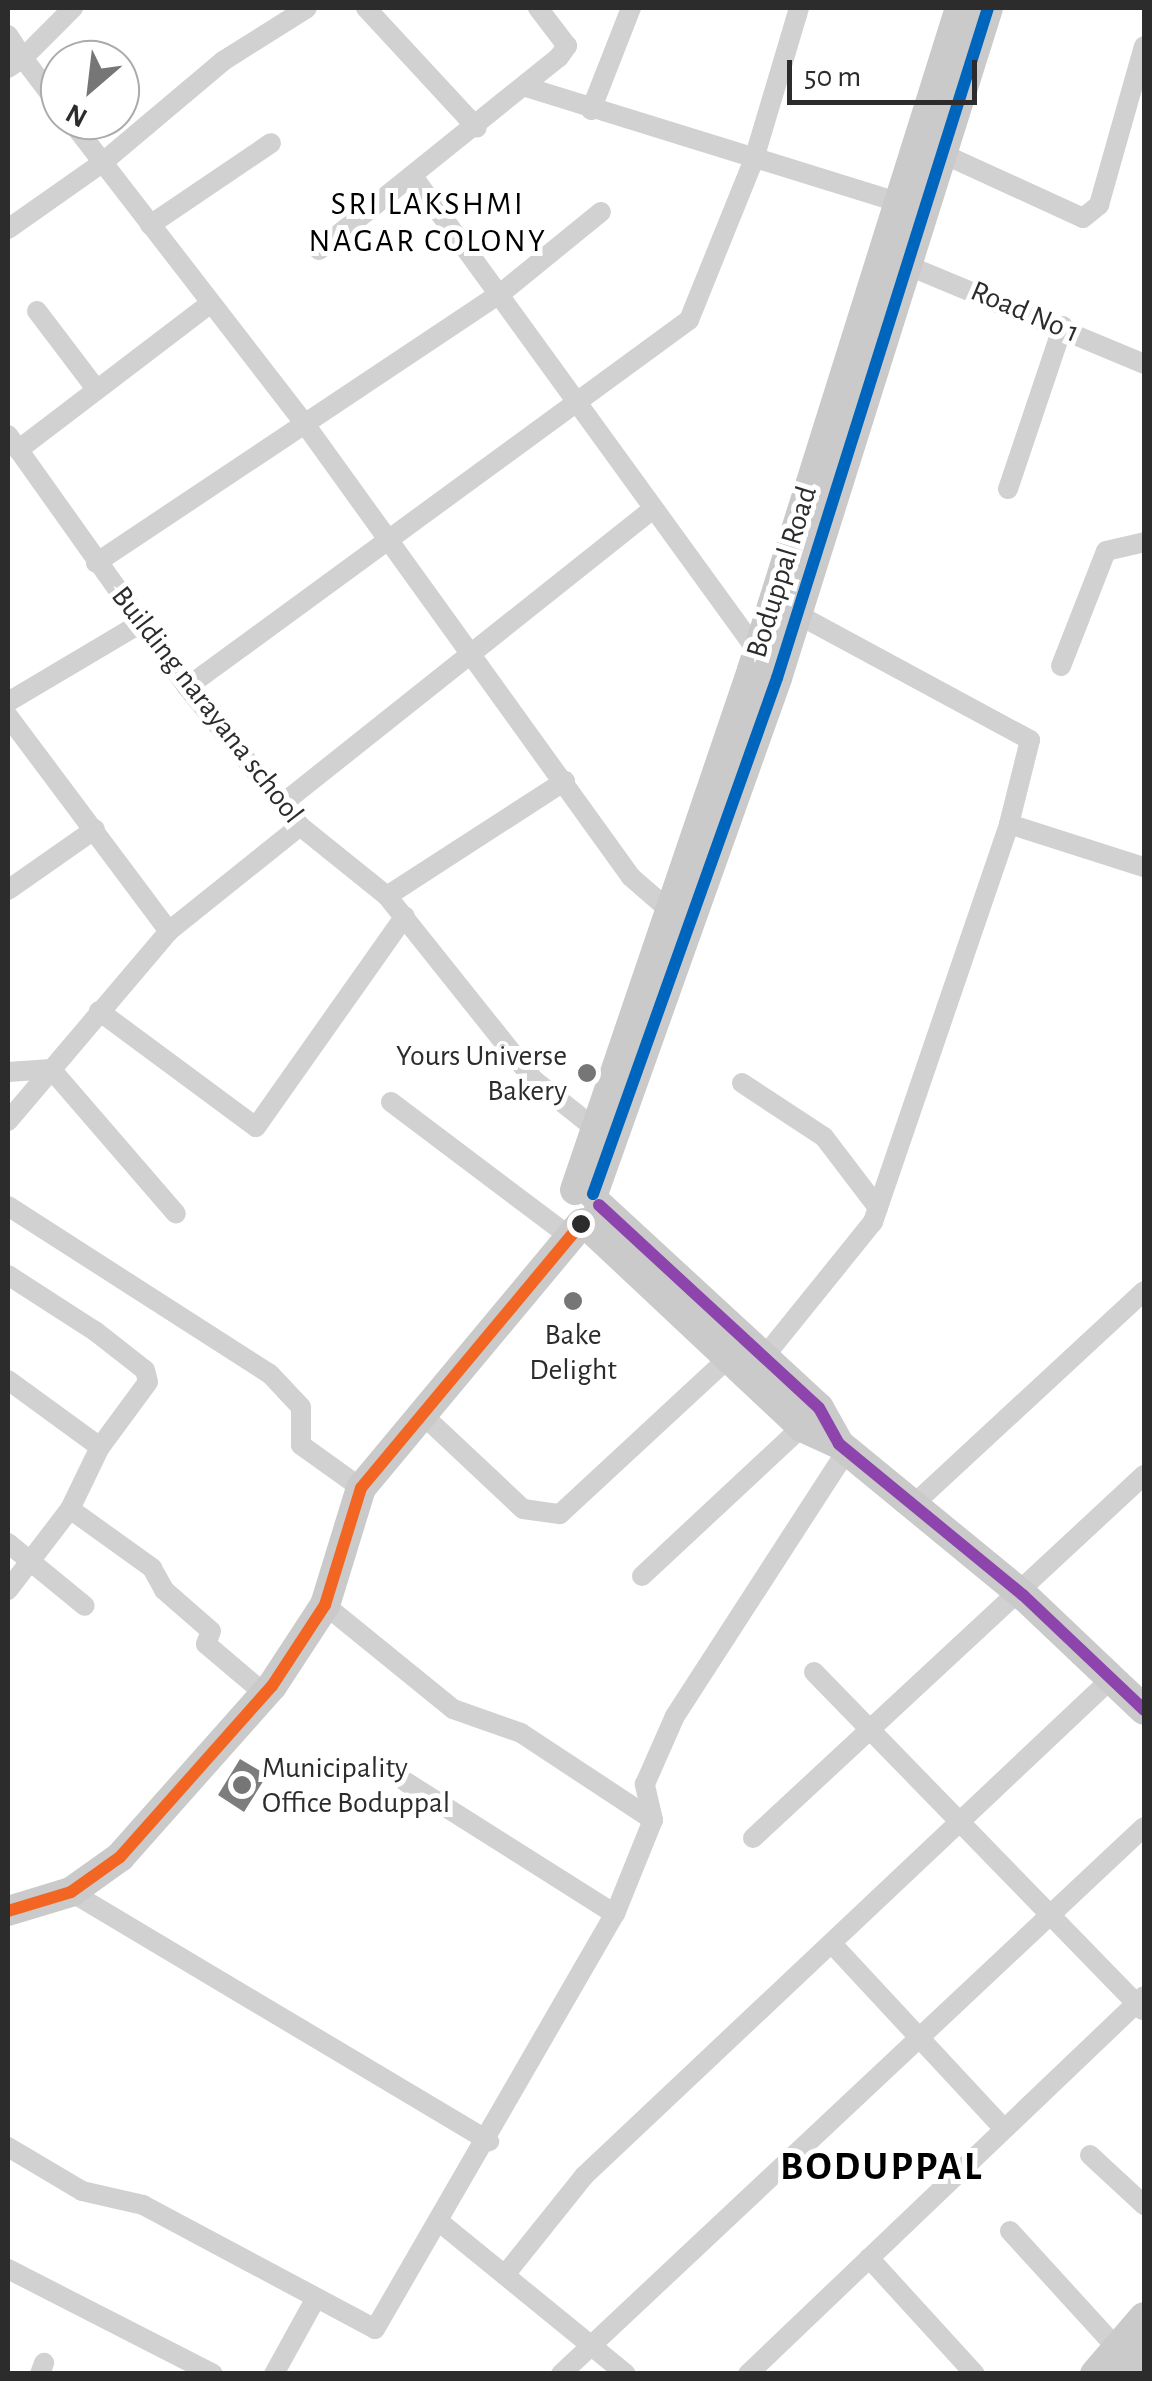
<!DOCTYPE html>
<html>
<head>
<meta charset="utf-8">
<style>
  body { margin:0 }
  #map { position:relative; width:1152px; height:2381px; overflow:hidden; background:#fff; font-family:"Alegreya Sans",sans-serif }
  div>[style] { position:absolute }
  .building>* { inset:0; background:#7d7d7d }
  .street>* { height:20px; margin:-10px; padding:0 10px; transform-origin:10px; border-radius:10px; background:#d1d1d1 }
  .secondary>* { height:30px; margin:-15px; padding:0 15px; transform-origin:15px; border-radius:15px; background:#cacaca }
  .bus-1>* { height:12px; margin:-6px; padding:0 6px; transform-origin:6px; border-radius:6px; background:#0065bd }
  .bus-2>* { height:12px; margin:-6px; padding:0 6px; transform-origin:6px; border-radius:6px; background:#8e44ad }
  .bus-3>* { height:12px; margin:-6px; padding:0 6px; transform-origin:6px; border-radius:6px; background:#f26522 }
  .dots>* { width:28px; height:28px; translate:-50% -50%; box-sizing:border-box; border:5px solid #fff; border-radius:50% }
  span { translate:-50% -50%; white-space:nowrap; text-align:center; line-height:1.15; -webkit-text-stroke:10px #fff; paint-order:stroke }
  .street-label { font-size:30px; color:#2c2c2c }
  .poi-label { font-size:30px; color:#2c2c2c }
  .right { translate:-100% -50%; text-align:right }
  .left { translate:0 -50%; text-align:left }
  .neighbourhood-label { font-size:32px; color:#000; letter-spacing:2.5px }
  .district-label { font-size:40px; color:#000; font-weight:700; letter-spacing:2.5px }
  .frame { position:absolute; inset:0; border:10px solid #2c2c2c; pointer-events:none }
  .north { position:absolute; left:40px; top:40px; width:100px; height:100px; box-sizing:border-box; background:#fff; border:2px solid #ababab; border-radius:50%; rotate:208deg; font-size:28px; font-weight:700; line-height:40px; text-align:center; color:#2c2c2c }
  .north::after { content:''; display:block; margin:auto; width:35px; height:45px; background:#767676; clip-path:polygon(50% 0,100% 100%,50% 72%,0 100%) }
  .scale { position:absolute; left:787px; top:60px; width:190px; height:45px; box-sizing:border-box; border:5px solid #2c2c2c; border-top:0; padding-left:12px; font-size:30px; line-height:35px; white-space:nowrap; color:#2c2c2c; -webkit-text-stroke:8px #fff; paint-order:stroke }
</style>
</head>
<body>
<div id="map">
  <div class="building">
    <i style="clip-path:polygon(240px 1759px,267px 1775px,244px 1812px,218px 1795px)"></i>
  </div>
  <div class="street">
    <i style="left:366px;top:8px;width:163px;rotate:47.2deg"></i>
    <i style="left:8px;top:35px;width:27px;rotate:57deg"></i>
    <i style="left:23px;top:58px;width:18px;rotate:146deg"></i>
    <i style="left:526px;top:87px;width:388px;rotate:17.2deg"></i>
    <i style="left:60px;top:107px;width:61px;rotate:-127.1deg"></i>
    <i style="left:23px;top:58px;width:71px;rotate:-45deg"></i>
    <i style="left:591px;top:110px;width:110px;rotate:-68.6deg"></i>
    <i style="left:70px;top:120px;width:379px;rotate:52.3deg"></i>
    <i style="left:302px;top:420px;width:563px;rotate:54.25deg"></i>
    <i style="left:631px;top:877px;width:61px;rotate:41deg"></i>
    <i style="left:941px;top:153px;width:156px;rotate:24.6deg"></i>
    <i style="left:1083px;top:218px;width:21px;rotate:-39deg"></i>
    <i style="left:1099px;top:205px;width:165px;rotate:-74.2deg"></i>
    <i style="left:415px;top:179px;width:584px;rotate:54.05deg"></i>
    <i style="left:150px;top:225px;width:146px;rotate:-34.1deg"></i>
    <i style="left:8px;top:229px;width:115px;rotate:-35.1deg"></i>
    <i style="left:102px;top:163px;width:158px;rotate:-40.1deg"></i>
    <i style="left:223px;top:61px;width:99px;rotate:-32.2deg"></i>
    <i style="left:319px;top:250px;width:308px;rotate:-38.8deg"></i>
    <i style="left:559px;top:57px;width:14px;rotate:-54deg"></i>
    <i style="left:567px;top:46px;width:48px;rotate:-127.3deg"></i>
    <i style="left:897px;top:261px;width:268px;rotate:22.6deg"></i>
    <i style="left:37px;top:311px;width:99px;rotate:52.8deg"></i>
    <i style="left:8px;top:435px;width:309px;rotate:54.6deg"></i>
    <i style="left:187px;top:687px;width:179px;rotate:50.9deg"></i>
    <i style="left:300px;top:826px;width:112px;rotate:38.8deg"></i>
    <i style="left:387px;top:896px;width:236px;rotate:51.4deg"></i>
    <i style="left:534px;top:1080px;width:75px;rotate:38.5deg"></i>
    <i style="left:18px;top:450px;width:238px;rotate:-37.3deg"></i>
    <i style="left:1008px;top:489px;width:172px;rotate:-71.4deg"></i>
    <i style="left:96px;top:563px;width:485px;rotate:-33.7deg"></i>
    <i style="left:500px;top:294px;width:130px;rotate:-39.1deg"></i>
    <i style="left:797px;top:614px;width:265px;rotate:28.4deg"></i>
    <i style="left:1030px;top:740px;width:87px;rotate:104deg"></i>
    <i style="left:1061px;top:666px;width:123px;rotate:-68.6deg"></i>
    <i style="left:1106px;top:551px;width:39px;rotate:-13deg"></i>
    <i style="left:187px;top:687px;width:622px;rotate:-36.17deg"></i>
    <i style="left:689px;top:320px;width:174px;rotate:-68deg"></i>
    <i style="left:754px;top:159px;width:158px;rotate:-73.4deg"></i>
    <i style="left:8px;top:702px;width:157px;rotate:-30.7deg"></i>
    <i style="left:8px;top:716px;width:269px;rotate:53.2deg"></i>
    <i style="left:282px;top:804px;width:474px;rotate:-38.5deg"></i>
    <i style="left:8px;top:890px;width:106px;rotate:-35deg"></i>
    <i style="left:387px;top:896px;width:212px;rotate:-32.9deg"></i>
    <i style="left:99px;top:1011px;width:195px;rotate:36.5deg"></i>
    <i style="left:256px;top:1127px;width:258px;rotate:-54.8deg"></i>
    <i style="left:8px;top:1072px;width:43px;rotate:-4deg"></i>
    <i style="left:51px;top:1069px;width:191px;rotate:49.2deg"></i>
    <i style="left:742px;top:1083px;width:98px;rotate:33.4deg"></i>
    <i style="left:824px;top:1137px;width:89px;rotate:52.7deg"></i>
    <i style="left:391px;top:1102px;width:224px;rotate:37deg"></i>
    <i style="left:8px;top:1121px;width:249px;rotate:-49.7deg"></i>
    <i style="left:169px;top:931px;width:168px;rotate:-38.7deg"></i>
    <i style="left:8px;top:1206px;width:311px;rotate:32.7deg"></i>
    <i style="left:270px;top:1374px;width:45px;rotate:46.8deg"></i>
    <i style="left:301px;top:1407px;width:38px;rotate:90deg"></i>
    <i style="left:301px;top:1445px;width:74px;rotate:35.6deg"></i>
    <i style="left:8px;top:1275px;width:103px;rotate:32.8deg"></i>
    <i style="left:95px;top:1331px;width:63px;rotate:38deg"></i>
    <i style="left:145px;top:1370px;width:12px;rotate:76deg"></i>
    <i style="left:148px;top:1382px;width:81px;rotate:126.4deg"></i>
    <i style="left:100px;top:1447px;width:69px;rotate:115.8deg"></i>
    <i style="left:70px;top:1509px;width:102px;rotate:127.4deg"></i>
    <i style="left:764px;top:1357px;width:174px;rotate:-51.1deg"></i>
    <i style="left:873px;top:1222px;width:421px;rotate:-71.1deg"></i>
    <i style="left:1009px;top:824px;width:142px;rotate:17.7deg"></i>
    <i style="left:8px;top:1380px;width:114px;rotate:36.1deg"></i>
    <i style="left:425px;top:1417px;width:134px;rotate:43.2deg"></i>
    <i style="left:523px;top:1509px;width:37px;rotate:8deg"></i>
    <i style="left:560px;top:1514px;width:240px;rotate:-42.8deg"></i>
    <i style="left:914px;top:1504px;width:313px;rotate:-42.8deg"></i>
    <i style="left:70px;top:1509px;width:101px;rotate:35.7deg"></i>
    <i style="left:152px;top:1568px;width:25px;rotate:61deg"></i>
    <i style="left:164px;top:1590px;width:62px;rotate:41.1deg"></i>
    <i style="left:211px;top:1631px;width:14px;rotate:111deg"></i>
    <i style="left:206px;top:1644px;width:77px;rotate:40.3deg"></i>
    <i style="left:8px;top:1543px;width:99px;rotate:39.3deg"></i>
    <i style="left:642px;top:1576px;width:219px;rotate:-43deg"></i>
    <i style="left:325px;top:1605px;width:165px;rotate:39.1deg"></i>
    <i style="left:453px;top:1709px;width:72px;rotate:19.4deg"></i>
    <i style="left:521px;top:1733px;width:158px;rotate:33.4deg"></i>
    <i style="left:814px;top:1672px;width:472px;rotate:45.8deg"></i>
    <i style="left:406px;top:1782px;width:247px;rotate:32.3deg"></i>
    <i style="left:753px;top:1838px;width:534px;rotate:-42.87deg"></i>
    <i style="left:71px;top:1892px;width:487px;rotate:30.8deg"></i>
    <i style="left:835px;top:1947px;width:248px;rotate:47.1deg"></i>
    <i style="left:8px;top:2147px;width:86px;rotate:30.7deg"></i>
    <i style="left:82px;top:2191px;width:63px;rotate:12.9deg"></i>
    <i style="left:143px;top:2205px;width:263px;rotate:28.1deg"></i>
    <i style="left:375px;top:2329px;width:479px;rotate:-60deg"></i>
    <i style="left:615px;top:1914px;width:101px;rotate:-68deg"></i>
    <i style="left:653px;top:1820px;width:37px;rotate:-103deg"></i>
    <i style="left:645px;top:1784px;width:74px;rotate:-66.2deg"></i>
    <i style="left:675px;top:1716px;width:317px;rotate:-57.1deg"></i>
    <i style="left:1090px;top:2155px;width:74px;rotate:42.8deg"></i>
    <i style="left:442px;top:2224px;width:237px;rotate:39.2deg"></i>
    <i style="left:1010px;top:2231px;width:159px;rotate:47.6deg"></i>
    <i style="left:869px;top:2258px;width:157px;rotate:47.6deg"></i>
    <i style="left:8px;top:2269px;width:230px;rotate:27.1deg"></i>
    <i style="left:508px;top:2271px;width:122px;rotate:-51.3deg"></i>
    <i style="left:584px;top:2176px;width:724px;rotate:-43.32deg"></i>
    <i style="left:40px;top:2374px;width:12px;rotate:-70deg"></i>
    <i style="left:274px;top:2374px;width:87px;rotate:-61.1deg"></i>
    <i style="left:561px;top:2374px;width:799px;rotate:-43.18deg"></i>
    <i style="left:748px;top:2374px;width:547px;rotate:-43.67deg"></i>
  </div>
  <div class="secondary">
    <i style="left:575px;top:1190px;width:549px;rotate:-71.2deg"></i>
    <i style="left:752px;top:670px;width:694px;rotate:-72.56deg"></i>
    <i style="left:593px;top:1194px;width:548px;rotate:-70.37deg"></i>
    <i style="left:777px;top:678px;width:702px;rotate:-72.52deg"></i>
    <i style="left:599px;top:1205px;width:299px;rotate:42.7deg"></i>
    <i style="left:819px;top:1408px;width:41px;rotate:60.9deg"></i>
    <i style="left:839px;top:1444px;width:238px;rotate:39.4deg"></i>
    <i style="left:1023px;top:1595px;width:167px;rotate:43.5deg"></i>
    <i style="left:585px;top:1223px;width:298px;rotate:43.2deg"></i>
    <i style="left:802px;top:1427px;width:41px;rotate:24.7deg"></i>
    <i style="left:8px;top:1911px;width:66px;rotate:-16.8deg"></i>
    <i style="left:71px;top:1892px;width:60px;rotate:-35.5deg"></i>
    <i style="left:120px;top:1857px;width:229px;rotate:-48.4deg"></i>
    <i style="left:272px;top:1686px;width:97px;rotate:-56.8deg"></i>
    <i style="left:325px;top:1605px;width:122px;rotate:-72.9deg"></i>
    <i style="left:361px;top:1488px;width:344px;rotate:-50.2deg"></i>
    <i style="left:1095px;top:2374px;width:75px;rotate:-49.3deg"></i>
    <i style="left:1126px;top:2374px;width:28px;rotate:-49deg"></i>
  </div>
  <div class="bus-1">
    <i style="left:593px;top:1194px;width:548px;rotate:-70.37deg"></i>
    <i style="left:777px;top:678px;width:702px;rotate:-72.52deg"></i>
  </div>
  <div class="bus-2">
    <i style="left:599px;top:1205px;width:299px;rotate:42.7deg"></i>
    <i style="left:819px;top:1408px;width:41px;rotate:60.9deg"></i>
    <i style="left:839px;top:1444px;width:238px;rotate:39.4deg"></i>
    <i style="left:1023px;top:1595px;width:167px;rotate:43.5deg"></i>
  </div>
  <div class="bus-3">
    <i style="left:8px;top:1911px;width:66px;rotate:-16.8deg"></i>
    <i style="left:71px;top:1892px;width:60px;rotate:-35.5deg"></i>
    <i style="left:120px;top:1857px;width:229px;rotate:-48.4deg"></i>
    <i style="left:272px;top:1686px;width:97px;rotate:-56.8deg"></i>
    <i style="left:325px;top:1605px;width:122px;rotate:-72.9deg"></i>
    <i style="left:361px;top:1488px;width:344px;rotate:-50.2deg"></i>
  </div>
  <div class="dots">
    <i style="left:587px;top:1073px;background:#767676"></i>
    <i style="left:581px;top:1224px;background:#2c2c2c"></i>
    <i style="left:573px;top:1301px;background:#767676"></i>
    <i style="left:242px;top:1785px;background:#767676"></i>
  </div>
  <div class="street-label">
    <span style="left:1025px;top:312px;rotate:23deg">Road No 1</span>
    <span style="left:782px;top:572px;rotate:-73deg">Boduppal Road</span>
    <span style="left:207px;top:705px;rotate:52deg">Building narayana school</span>
  </div>
  <div class="poi-label">
    <span class="right" style="left:567px;top:1073px">Yours Universe<br>Bakery</span>
    <span style="left:573px;top:1352px">Bake<br>Delight</span>
    <span class="left" style="left:262px;top:1785px">Municipality<br>Office Boduppal</span>
  </div>
  <div class="neighbourhood-label">
    <span style="left:428px;top:223px">SRI LAKSHMI<br>NAGAR COLONY</span>
  </div>
  <div class="district-label">
    <span style="left:882px;top:2167px">BODUPPAL</span>
  </div>
  <div class="frame"></div>
  <div class="north">N</div>
  <div class="scale">50 m</div>
</div>
</body>
</html>
